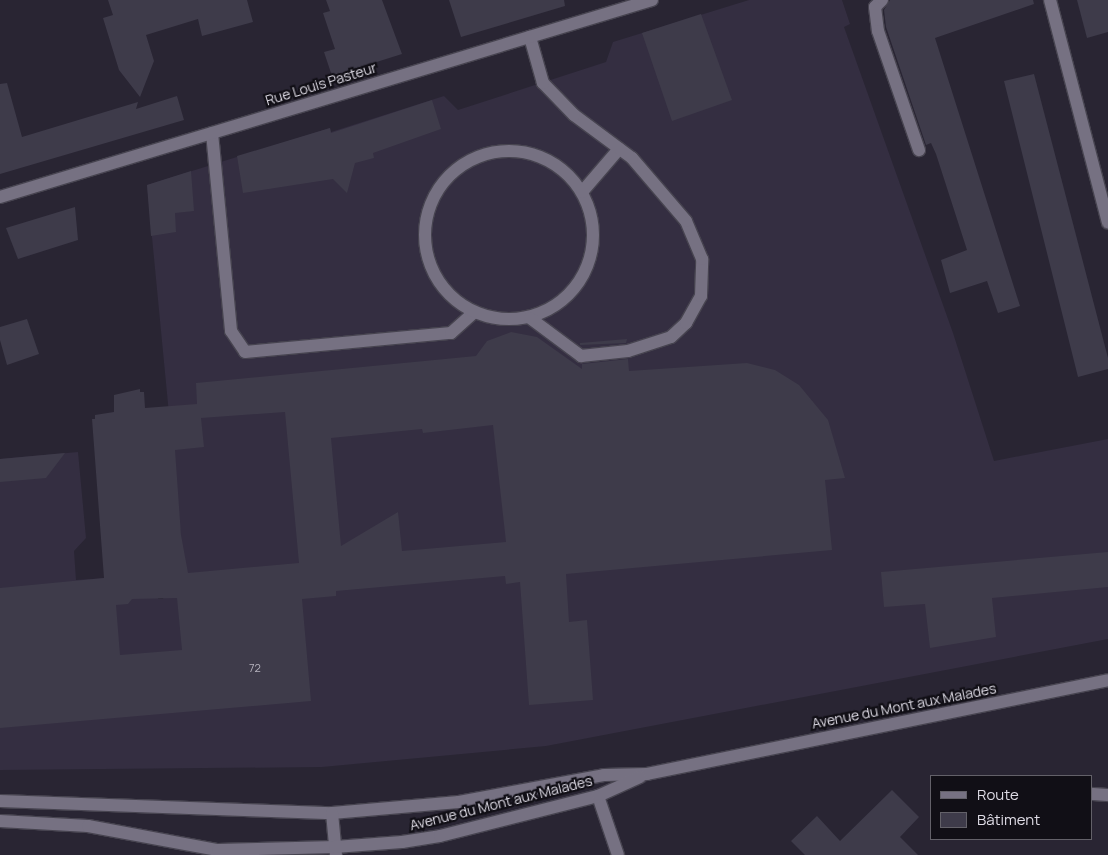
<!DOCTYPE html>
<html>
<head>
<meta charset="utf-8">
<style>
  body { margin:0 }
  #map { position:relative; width:1108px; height:855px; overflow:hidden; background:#292533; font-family:Manrope,sans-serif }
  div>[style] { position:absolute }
  .built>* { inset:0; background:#342e41 }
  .building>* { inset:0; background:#3e3b4a }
  .roads { filter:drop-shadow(1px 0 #474450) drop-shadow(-1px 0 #474450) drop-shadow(0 1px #474450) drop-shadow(0 -1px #474450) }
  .service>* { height:12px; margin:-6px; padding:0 6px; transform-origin:6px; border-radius:6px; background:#767182 }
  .service>.ring { margin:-6px; padding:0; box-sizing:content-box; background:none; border:12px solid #767182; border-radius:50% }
  .minor>* { height:12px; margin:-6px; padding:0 6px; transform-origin:6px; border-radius:6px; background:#767182 }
  .tertiary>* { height:12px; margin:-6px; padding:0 6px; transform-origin:6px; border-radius:6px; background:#767182 }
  span { translate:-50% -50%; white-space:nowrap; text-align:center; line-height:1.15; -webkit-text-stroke:4.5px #110f16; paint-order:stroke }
  .number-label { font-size:11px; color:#b7b4bf }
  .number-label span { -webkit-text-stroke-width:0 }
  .street-label { font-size:14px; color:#dfdce6 }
  .legend { position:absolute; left:930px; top:775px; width:162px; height:65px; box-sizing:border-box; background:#110f16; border:1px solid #636169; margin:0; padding:6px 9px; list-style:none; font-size:15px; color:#dfdce6 }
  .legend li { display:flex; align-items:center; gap:10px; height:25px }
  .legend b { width:25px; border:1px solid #636169 }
</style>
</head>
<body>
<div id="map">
  <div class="built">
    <i style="clip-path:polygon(749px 0,842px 0,850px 24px,844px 27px,953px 333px,994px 461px,1108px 439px,1108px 639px,546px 746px,322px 767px,0 770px,0 459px,78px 452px,86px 538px,74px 551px,76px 580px,108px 578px,128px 602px,132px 598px,158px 595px,158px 599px,163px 599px,181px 539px,147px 185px,330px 128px,331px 132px,444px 96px,458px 110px,606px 62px,613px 42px)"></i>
  </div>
  <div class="building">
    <i style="clip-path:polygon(108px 0,247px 0,253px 22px,202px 36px,198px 19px,146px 35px,154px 61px,140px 97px,119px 70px,103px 18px,113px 15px)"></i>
    <i style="clip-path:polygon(326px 0,382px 0,402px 54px,332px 76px,324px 52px,335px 49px,323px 13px,330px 11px)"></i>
    <i style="clip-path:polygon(449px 0,564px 0,565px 6px,461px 37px)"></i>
    <i style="clip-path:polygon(890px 0,1033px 0,1034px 4px,935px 38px,1020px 306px,998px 313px,987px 281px,950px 293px,941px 260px,967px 250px,936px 154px,931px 143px,926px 145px,886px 27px,884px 10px)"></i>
    <i style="clip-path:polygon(1077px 0,1108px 0,1108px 32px,1087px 38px)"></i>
    <i style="clip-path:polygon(701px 14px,732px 100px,672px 121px,642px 33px)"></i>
    <i style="clip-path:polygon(1034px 74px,1108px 358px,1108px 369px,1078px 377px,1004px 81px)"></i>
    <i style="clip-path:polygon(7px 83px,22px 137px,138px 102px,136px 109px,177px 96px,184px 120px,0 174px,0 84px)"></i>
    <i style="clip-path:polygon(432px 100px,441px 129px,373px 153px,374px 158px,355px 163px,347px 193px,333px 179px,243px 193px,237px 156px,330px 128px,331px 133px)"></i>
    <i style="clip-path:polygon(191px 171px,194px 211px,175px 213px,176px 232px,151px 236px,147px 185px)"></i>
    <i style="clip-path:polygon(75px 207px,78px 240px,18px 259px,6px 228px)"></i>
    <i style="clip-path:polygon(27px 319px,39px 354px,7px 365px,0 340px,0 327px)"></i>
    <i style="clip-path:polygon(evenodd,511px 332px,537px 337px,582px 369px,582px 364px,628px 359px,629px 371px,747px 363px,775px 370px,799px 385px,828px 420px,845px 478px,825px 480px,832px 550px,566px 574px,569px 622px,587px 620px,593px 700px,529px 705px,520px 582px,506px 584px,505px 576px,336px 591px,336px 596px,302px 599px,311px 701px,0 728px,0 588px,104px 578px,92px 419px,95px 419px,95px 415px,114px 412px,114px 395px,140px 389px,140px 392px,144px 392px,145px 408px,197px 404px,196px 383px,476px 356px,487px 341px,511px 332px,285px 412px,299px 563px,188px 573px,181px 535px,175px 450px,204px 447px,201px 418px,285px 412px,511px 332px,493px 425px,506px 542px,402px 551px,398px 512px,341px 546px,331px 438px,422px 429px,423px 433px,493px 425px,511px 332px,177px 598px,182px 650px,120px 655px,116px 605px,128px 604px,132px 599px,177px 598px)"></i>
    <i style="clip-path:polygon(627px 339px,626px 343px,580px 345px,580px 343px)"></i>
    <i style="clip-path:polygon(65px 453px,46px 478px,0 482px,0 459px)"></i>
    <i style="clip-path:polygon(1108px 552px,1108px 587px,992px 598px,996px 637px,930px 648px,925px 604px,884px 607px,881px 572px)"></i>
    <i style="clip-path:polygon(892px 790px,919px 817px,900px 837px,918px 855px,805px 855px,791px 841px,817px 816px,840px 841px)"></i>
  </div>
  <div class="roads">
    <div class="service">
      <i style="left:212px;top:133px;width:199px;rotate:84.5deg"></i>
      <i style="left:231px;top:331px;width:25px;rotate:56deg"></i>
      <i style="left:245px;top:352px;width:207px;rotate:-5.3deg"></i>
      <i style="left:451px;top:333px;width:30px;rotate:-42deg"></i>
      <i class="ring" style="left:425px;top:151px;width:156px;height:156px"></i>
      <i style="left:582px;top:192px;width:57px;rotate:-49.3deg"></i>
      <i style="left:530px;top:318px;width:64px;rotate:36.7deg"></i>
      <i style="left:581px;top:356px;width:47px;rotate:-6.1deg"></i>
      <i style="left:628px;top:351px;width:45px;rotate:-18deg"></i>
      <i style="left:671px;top:337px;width:21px;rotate:-43deg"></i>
      <i style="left:686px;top:323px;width:31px;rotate:-61deg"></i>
      <i style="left:701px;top:296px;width:37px;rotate:-88deg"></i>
      <i style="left:702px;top:259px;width:41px;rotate:-112.8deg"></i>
      <i style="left:686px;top:221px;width:83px;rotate:-130.6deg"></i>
      <i style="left:632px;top:158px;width:72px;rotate:-143.4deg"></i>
      <i style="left:574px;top:115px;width:45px;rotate:-134.1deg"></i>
      <i style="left:543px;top:83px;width:48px;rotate:-105.8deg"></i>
    </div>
    <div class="minor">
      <i style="left:882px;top:0;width:10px;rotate:135deg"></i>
      <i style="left:875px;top:7px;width:24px;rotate:83deg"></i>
      <i style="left:878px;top:31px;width:126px;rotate:71deg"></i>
      <i style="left:1050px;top:0;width:230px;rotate:75.4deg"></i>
      <i style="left:0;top:197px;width:681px;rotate:-16.81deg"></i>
      <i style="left:1092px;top:794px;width:16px;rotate:4deg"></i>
      <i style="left:598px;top:796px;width:62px;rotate:71.3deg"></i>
    </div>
    <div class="tertiary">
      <i style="left:0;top:801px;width:332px;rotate:2.1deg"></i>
      <i style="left:332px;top:813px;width:127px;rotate:-5deg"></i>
      <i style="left:459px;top:802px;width:147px;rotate:-10.5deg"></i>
      <i style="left:604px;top:775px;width:43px;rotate:-1.3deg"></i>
      <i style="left:647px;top:774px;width:470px;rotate:-11.5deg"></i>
      <i style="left:332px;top:813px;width:42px;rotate:84.6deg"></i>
      <i style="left:0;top:821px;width:88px;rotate:3.3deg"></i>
      <i style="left:88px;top:826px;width:132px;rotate:10.5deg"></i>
      <i style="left:218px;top:850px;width:117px;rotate:-1.5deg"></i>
      <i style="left:335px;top:847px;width:67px;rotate:-4.3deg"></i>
      <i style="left:402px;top:842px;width:38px;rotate:-9deg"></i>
      <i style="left:440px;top:836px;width:163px;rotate:-14.2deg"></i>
      <i style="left:598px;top:796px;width:46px;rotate:-24.3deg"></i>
    </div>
  </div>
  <div class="number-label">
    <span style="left:255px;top:668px">72</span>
  </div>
  <div class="street-label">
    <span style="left:321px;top:84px;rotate:-17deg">Rue Louis Pasteur</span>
    <span style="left:904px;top:706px;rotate:-11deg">Avenue du Mont aux Malades</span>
    <span style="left:501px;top:803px;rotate:-14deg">Avenue du Mont aux Malades</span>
  </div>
  <ul class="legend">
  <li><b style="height:6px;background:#767182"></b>Route</li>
  <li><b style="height:14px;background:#3e3b4a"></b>Bâtiment</li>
  </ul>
</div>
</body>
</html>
